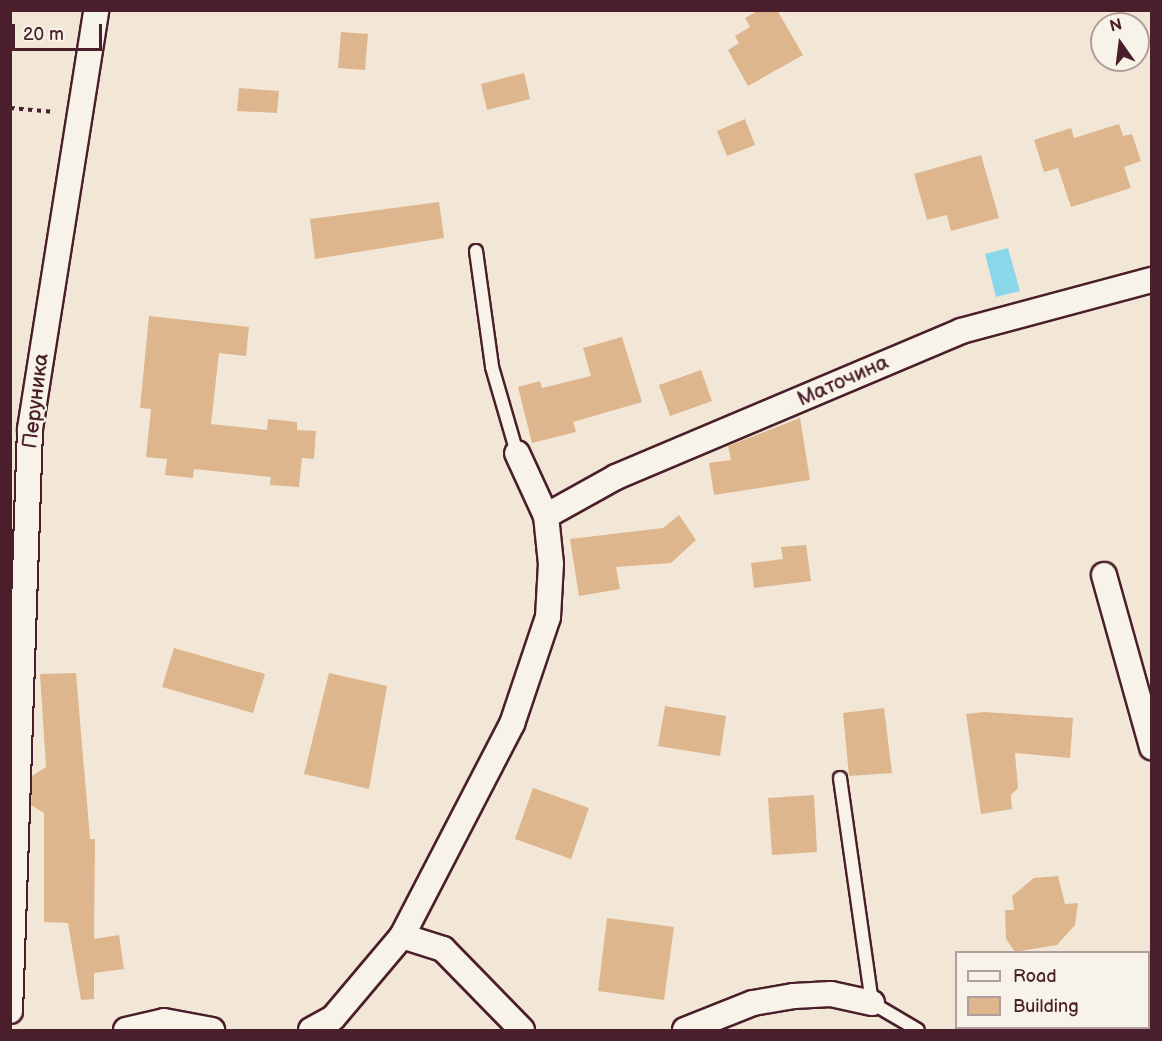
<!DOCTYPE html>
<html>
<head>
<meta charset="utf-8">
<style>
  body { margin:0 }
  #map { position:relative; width:1162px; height:1041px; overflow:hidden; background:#f2e7d6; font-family:"Balsamiq Sans",sans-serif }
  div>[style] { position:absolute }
  .water>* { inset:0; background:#89d7e8 }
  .building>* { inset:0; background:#deb68e }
  .path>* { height:4px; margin-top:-2px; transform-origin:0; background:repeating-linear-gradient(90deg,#4a1f2b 0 4.5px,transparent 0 9px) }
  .roads { filter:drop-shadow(2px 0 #4a1f2b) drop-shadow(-2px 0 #4a1f2b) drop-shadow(0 2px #4a1f2b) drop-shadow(0 -2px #4a1f2b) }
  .lane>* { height:12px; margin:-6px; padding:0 6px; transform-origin:6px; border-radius:6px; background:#f7f3e8 }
  .street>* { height:24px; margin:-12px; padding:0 12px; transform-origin:12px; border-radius:12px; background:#f7f3e8 }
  span { translate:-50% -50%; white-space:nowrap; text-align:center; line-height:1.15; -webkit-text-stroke:4.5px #f7f3e8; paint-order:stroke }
  .street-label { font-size:21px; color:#4a1f2b }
  .frame { position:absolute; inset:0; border:12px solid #4a1f2b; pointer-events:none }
  .legend { position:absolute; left:955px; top:951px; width:195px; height:78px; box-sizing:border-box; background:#f7f3e8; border:2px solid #b29e9c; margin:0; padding:8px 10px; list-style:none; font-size:18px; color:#4a1f2b }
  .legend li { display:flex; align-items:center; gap:12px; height:30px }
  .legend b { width:30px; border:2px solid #b29e9c }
  .north { position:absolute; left:1090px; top:12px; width:60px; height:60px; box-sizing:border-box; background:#f7f3e8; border:2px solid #b29e9c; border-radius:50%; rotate:346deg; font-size:16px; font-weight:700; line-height:24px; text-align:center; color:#4a1f2b }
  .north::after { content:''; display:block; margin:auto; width:21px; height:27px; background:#4a1f2b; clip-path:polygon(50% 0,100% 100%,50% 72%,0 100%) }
  .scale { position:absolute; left:12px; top:24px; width:90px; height:27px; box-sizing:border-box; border:3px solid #4a1f2b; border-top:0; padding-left:8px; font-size:18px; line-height:21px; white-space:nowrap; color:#4a1f2b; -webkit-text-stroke:4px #f7f3e8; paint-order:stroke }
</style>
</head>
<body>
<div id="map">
  <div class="water">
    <i style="clip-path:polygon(1008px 248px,1020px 291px,996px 297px,985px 254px)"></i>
  </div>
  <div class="building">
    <i style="clip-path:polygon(759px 10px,777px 10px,803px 55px,748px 86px,728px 50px,739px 43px,735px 36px,750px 27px,745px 18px)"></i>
    <i style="clip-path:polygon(341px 32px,368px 34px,365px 70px,338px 68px)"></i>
    <i style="clip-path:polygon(524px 73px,530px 99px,487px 110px,481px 84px)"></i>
    <i style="clip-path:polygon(239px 88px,279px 91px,277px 113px,237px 111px)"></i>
    <i style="clip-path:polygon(745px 119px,755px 145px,727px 156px,717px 131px)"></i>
    <i style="clip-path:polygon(1119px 124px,1123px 136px,1132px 134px,1141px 161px,1124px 167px,1131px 188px,1071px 207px,1058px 168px,1044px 172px,1034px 140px,1071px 128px,1074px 138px)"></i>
    <i style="clip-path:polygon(981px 155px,999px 218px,951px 231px,947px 215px,927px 220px,914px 174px)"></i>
    <i style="clip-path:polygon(439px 202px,444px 238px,315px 259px,310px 219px)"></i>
    <i style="clip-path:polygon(149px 316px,249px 327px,246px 356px,219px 353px,211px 424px,267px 430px,268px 419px,297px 422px,297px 430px,316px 431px,314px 459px,302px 458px,299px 487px,270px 485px,271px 477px,194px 469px,193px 478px,165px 475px,167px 459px,146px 457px,151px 409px,140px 408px)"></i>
    <i style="clip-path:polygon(622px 337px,642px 402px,573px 422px,576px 432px,532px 443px,518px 387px,540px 381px,542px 388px,591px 376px,583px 348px)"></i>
    <i style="clip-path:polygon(701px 370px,712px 401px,670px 416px,659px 385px)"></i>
    <i style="clip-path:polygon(800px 418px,810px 480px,714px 495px,709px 463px,731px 460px,728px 446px)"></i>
    <i style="clip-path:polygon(679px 515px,696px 540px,671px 563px,616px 567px,620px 589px,579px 596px,570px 539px,663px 528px)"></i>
    <i style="clip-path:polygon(806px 545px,811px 581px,754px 588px,751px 563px,783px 559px,781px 547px)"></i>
    <i style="clip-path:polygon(174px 648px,265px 674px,253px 713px,162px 687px)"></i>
    <i style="clip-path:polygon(76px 673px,90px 839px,95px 839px,94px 939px,119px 935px,124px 969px,94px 973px,94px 999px,81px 1000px,68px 923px,44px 922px,44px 813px,31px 805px,32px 776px,46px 767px,40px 674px)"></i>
    <i style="clip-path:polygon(329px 673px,387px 686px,369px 789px,304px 774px)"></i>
    <i style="clip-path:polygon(665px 706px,726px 716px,720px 756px,658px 746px)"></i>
    <i style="clip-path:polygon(884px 708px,892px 773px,849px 776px,843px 713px)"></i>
    <i style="clip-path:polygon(984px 712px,1073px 718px,1070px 758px,1015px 753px,1018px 788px,1011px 795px,1012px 809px,981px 814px,966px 714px)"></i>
    <i style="clip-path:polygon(533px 788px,589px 808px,571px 859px,515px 839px)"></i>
    <i style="clip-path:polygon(814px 795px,817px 852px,772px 855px,768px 798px)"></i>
    <i style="clip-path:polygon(1058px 876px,1065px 904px,1078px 903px,1075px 925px,1057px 945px,1015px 952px,1006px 939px,1005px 910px,1014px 910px,1012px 896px,1034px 878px)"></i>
    <i style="clip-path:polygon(607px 918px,674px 927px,664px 1000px,598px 991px)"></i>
  </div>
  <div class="path">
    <i style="left:10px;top:108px;width:45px;rotate:5.1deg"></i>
  </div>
  <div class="roads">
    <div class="lane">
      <i style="left:476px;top:251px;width:117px;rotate:82.1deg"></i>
      <i style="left:492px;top:367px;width:90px;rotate:73.8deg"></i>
      <i style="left:840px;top:778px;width:227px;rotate:81.9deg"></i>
      <i style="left:872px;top:1003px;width:53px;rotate:30.4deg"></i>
    </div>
    <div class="street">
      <i style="left:546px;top:516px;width:80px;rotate:-29.1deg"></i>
      <i style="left:616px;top:477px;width:375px;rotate:-22.9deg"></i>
      <i style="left:961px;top:331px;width:198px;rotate:-15deg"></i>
      <i style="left:1104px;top:575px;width:179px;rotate:74.4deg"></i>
      <i style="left:402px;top:936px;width:239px;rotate:-62.6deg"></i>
      <i style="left:512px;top:724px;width:113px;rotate:-71.4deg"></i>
      <i style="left:548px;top:617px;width:53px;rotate:-86.8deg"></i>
      <i style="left:551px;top:564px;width:48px;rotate:-95.9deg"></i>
      <i style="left:546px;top:516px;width:69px;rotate:-114.7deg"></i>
      <i style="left:10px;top:1011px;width:582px;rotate:-88.03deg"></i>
      <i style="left:30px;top:429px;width:424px;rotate:-81deg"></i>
      <i style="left:126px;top:1030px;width:39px;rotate:-13deg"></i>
      <i style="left:164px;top:1021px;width:49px;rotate:10.6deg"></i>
      <i style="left:311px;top:1030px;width:25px;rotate:-29deg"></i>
      <i style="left:333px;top:1018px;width:107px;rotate:-49.9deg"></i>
      <i style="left:402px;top:936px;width:43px;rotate:17.6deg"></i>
      <i style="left:443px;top:949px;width:113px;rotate:45.7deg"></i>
      <i style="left:685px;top:1030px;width:73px;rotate:-21.7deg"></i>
      <i style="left:753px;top:1003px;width:42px;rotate:-9.7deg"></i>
      <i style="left:794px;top:996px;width:37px;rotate:-3deg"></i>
      <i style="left:831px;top:994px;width:42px;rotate:12.4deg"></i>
    </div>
  </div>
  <div class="street-label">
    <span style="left:843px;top:381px;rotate:-24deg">Маточина</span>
    <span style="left:36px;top:401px;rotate:-83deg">Перуника</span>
  </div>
  <div class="frame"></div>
  <ul class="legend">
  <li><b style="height:8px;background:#f7f3e8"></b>Road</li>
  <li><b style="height:16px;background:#deb68e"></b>Building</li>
  </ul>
  <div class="north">N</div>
  <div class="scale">20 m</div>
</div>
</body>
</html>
